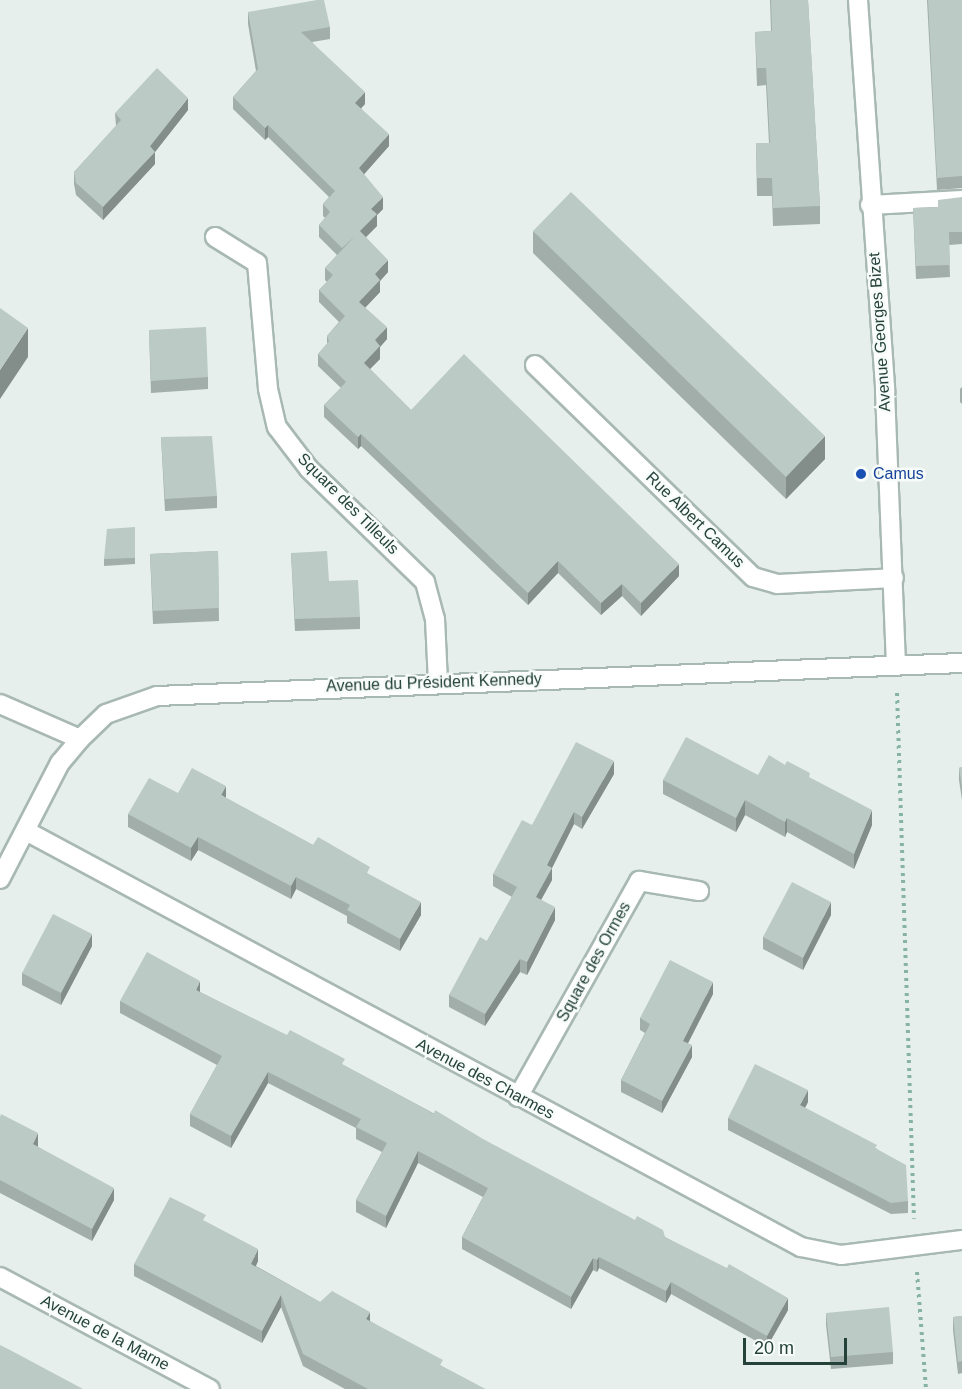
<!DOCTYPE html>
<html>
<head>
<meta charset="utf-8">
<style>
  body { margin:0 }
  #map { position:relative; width:962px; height:1389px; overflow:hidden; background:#e6efeb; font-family:Arial,sans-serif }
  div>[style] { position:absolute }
  .path>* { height:4px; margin-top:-2px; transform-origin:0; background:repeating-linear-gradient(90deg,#86b3a5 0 3px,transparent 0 7.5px) }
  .roads { filter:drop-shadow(2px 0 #a8b8b2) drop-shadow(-2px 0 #a8b8b2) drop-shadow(0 2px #a8b8b2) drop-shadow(0 -2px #a8b8b2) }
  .service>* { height:18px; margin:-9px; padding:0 9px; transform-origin:9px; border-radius:9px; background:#fff }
  .minor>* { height:18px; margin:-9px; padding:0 9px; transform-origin:9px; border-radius:9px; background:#fff }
  .tertiary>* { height:18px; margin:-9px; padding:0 9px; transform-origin:9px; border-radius:9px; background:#fff }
  .secondary>* { height:18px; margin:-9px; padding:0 9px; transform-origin:9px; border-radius:9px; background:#fff }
  .wall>* { inset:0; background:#a1aea9 }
  .shaded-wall>* { inset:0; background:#838d89 }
  .building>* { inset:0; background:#bbcac4 }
  .dots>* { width:16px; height:16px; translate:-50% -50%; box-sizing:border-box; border:3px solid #f7fbf9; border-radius:50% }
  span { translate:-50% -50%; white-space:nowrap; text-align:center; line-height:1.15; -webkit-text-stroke:5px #f7fbf9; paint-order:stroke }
  .street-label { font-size:16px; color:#24423a }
  .transit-label { font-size:16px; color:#164399 }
  .left { translate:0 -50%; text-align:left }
  .scale { position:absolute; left:743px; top:1338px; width:104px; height:27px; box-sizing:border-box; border:3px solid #24423a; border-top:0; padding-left:8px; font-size:18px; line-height:21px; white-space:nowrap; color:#24423a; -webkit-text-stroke:4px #f7fbf9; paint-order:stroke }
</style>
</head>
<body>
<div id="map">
  <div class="path">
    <i style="left:897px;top:693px;width:526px;rotate:88.15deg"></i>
    <i style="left:917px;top:1272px;width:117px;rotate:85.6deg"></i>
  </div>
  <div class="roads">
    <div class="service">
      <i style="left:0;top:704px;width:87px;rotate:23.6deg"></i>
    </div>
    <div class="minor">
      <i style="left:858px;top:0;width:392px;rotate:86deg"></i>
      <i style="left:885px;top:391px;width:274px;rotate:87.7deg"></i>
      <i style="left:870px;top:205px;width:92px;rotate:-3.1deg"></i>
      <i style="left:215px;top:237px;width:49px;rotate:31.8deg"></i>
      <i style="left:257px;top:263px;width:126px;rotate:85deg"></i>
      <i style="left:268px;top:389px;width:39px;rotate:77deg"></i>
      <i style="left:277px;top:427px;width:53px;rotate:52.7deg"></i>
      <i style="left:309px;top:469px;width:162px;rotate:44.2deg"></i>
      <i style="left:425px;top:582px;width:38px;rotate:75deg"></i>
      <i style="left:435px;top:619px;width:63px;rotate:87.3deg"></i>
      <i style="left:535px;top:365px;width:304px;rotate:44.2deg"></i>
      <i style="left:753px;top:577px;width:25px;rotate:16deg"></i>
      <i style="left:777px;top:584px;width:117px;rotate:-2.9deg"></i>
      <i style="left:26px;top:831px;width:880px;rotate:28.23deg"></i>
      <i style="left:801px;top:1247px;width:41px;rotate:11.3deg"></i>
      <i style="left:841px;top:1255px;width:122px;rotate:-7.1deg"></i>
      <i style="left:518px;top:1097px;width:248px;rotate:-60.7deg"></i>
      <i style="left:639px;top:881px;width:61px;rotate:9.5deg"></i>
    </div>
    <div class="tertiary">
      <i style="left:0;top:879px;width:131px;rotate:-62.7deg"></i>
      <i style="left:60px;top:763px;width:31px;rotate:-50deg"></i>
      <i style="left:80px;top:739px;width:36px;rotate:-44deg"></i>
      <i style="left:106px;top:714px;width:54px;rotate:-19.4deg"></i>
      <i style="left:157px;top:696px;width:806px;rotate:-2.35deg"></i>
    </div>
    <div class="secondary">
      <i style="left:0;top:1277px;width:238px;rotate:28.1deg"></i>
    </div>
  </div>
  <div class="wall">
    <i style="clip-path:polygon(770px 0,808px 0,820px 206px,820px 224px,773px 226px,772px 196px,757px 196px,756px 143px,769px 143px,766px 85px,757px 86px,755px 32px,771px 31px)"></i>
    <i style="clip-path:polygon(927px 0,962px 0,962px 188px,937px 190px)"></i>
    <i style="clip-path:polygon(248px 12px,330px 27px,330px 39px,312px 42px,365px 104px,361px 108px,389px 146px,364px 174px,383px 209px,377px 215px,377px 226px,366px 237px,388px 272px,380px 281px,380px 292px,365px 308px,387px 339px,380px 347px,380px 359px,370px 369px,411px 410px,679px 576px,641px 616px,622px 596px,601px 615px,558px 573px,528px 605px,361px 446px,358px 449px,324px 417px,324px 405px,341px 388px,318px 366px,318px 354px,327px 344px,327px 336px,339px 322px,319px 302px,319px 290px,327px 282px,325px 280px,325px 268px,337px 255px,319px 237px,319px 225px,325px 218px,323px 216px,323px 204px,329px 197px,268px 137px,265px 140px,233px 109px,233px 97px,256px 71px,248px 24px)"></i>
    <i style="clip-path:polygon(188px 110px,155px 152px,155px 164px,103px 220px,76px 195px,74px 184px,74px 172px,116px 126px,115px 113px)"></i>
    <i style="clip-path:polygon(962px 197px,962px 244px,949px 245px,950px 277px,916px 279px,913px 208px,938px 207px)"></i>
    <i style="clip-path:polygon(533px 231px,825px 459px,786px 499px,533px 253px)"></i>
    <i style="clip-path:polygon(149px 330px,208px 377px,208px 389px,151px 393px)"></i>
    <i style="clip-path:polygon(962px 387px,962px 404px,960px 402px,960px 389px)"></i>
    <i style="clip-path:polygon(161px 437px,217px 496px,217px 508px,165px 511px)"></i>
    <i style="clip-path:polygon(135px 527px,135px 564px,104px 566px,104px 559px)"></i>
    <i style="clip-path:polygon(218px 551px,219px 621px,153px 624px,150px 554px)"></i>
    <i style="clip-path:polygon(291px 553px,329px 581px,360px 617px,360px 629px,295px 631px)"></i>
    <i style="clip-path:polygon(962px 767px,962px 800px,959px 780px,959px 768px)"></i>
    <i style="clip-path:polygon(614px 774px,582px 829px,574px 824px,552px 868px,552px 880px,541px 900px,555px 920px,527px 975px,520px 972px,485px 1026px,449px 1007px,449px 995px,487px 941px,512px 897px,493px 886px,493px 874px,532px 825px)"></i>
    <i style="clip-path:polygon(758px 775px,810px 778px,872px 825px,854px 869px,787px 832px,785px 837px,745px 815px,736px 832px,663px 794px,663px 780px)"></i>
    <i style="clip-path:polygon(226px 798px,313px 845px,370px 875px,421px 915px,400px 951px,347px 923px,347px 916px,296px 889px,291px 899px,198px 850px,191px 861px,128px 827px,128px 814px)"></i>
    <i style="clip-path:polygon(831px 915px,803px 970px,763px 949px,763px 937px)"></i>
    <i style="clip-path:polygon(92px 946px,61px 1005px,22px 985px,22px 973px)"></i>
    <i style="clip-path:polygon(200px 992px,345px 1066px,665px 1237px,788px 1310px,767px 1347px,671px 1294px,666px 1303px,599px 1268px,597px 1272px,593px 1270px,571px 1309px,462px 1249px,462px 1237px,483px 1197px,418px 1163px,386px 1228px,356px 1212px,356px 1200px,382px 1152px,356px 1139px,356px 1128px,268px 1083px,231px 1148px,190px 1126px,190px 1114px,217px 1065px,120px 1013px,120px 1001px)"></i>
    <i style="clip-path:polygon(713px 994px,688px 1043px,692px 1057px,662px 1113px,621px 1092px,621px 1080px,645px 1033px,640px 1030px,640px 1018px)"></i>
    <i style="clip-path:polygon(808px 1102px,805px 1108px,877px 1149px,908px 1201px,908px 1213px,891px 1214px,728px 1130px,728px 1118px)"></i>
    <i style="clip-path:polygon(0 1117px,38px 1146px,38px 1147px,114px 1200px,92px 1241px,0 1193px)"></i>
    <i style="clip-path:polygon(206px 1222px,258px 1261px,256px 1266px,320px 1302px,370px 1321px,443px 1367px,485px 1389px,345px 1389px,303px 1366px,281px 1307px,262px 1343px,134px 1276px,134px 1264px)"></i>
    <i style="clip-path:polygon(826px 1313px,893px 1352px,893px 1364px,831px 1369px,826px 1325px)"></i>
    <i style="clip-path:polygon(962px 1316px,962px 1373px,958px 1374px,953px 1330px,953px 1317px)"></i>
  </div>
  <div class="shaded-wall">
    <i style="clip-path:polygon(365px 92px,365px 104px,355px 115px,355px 103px)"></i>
    <i style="clip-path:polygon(188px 98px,188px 110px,155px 152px,155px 164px,103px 220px,103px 207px)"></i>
    <i style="clip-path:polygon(268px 125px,268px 137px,265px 140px,265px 128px)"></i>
    <i style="clip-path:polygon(389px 134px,389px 146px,359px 180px,359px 168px)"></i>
    <i style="clip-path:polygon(383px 197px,383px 209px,377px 215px,377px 226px,360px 243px,360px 231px,371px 209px)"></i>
    <i style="clip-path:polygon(388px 260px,388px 272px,380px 281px,380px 292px,359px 314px,359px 302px,375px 274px)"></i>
    <i style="clip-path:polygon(387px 327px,387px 339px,380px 347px,380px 359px,364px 375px,364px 363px,375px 340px)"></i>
    <i style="clip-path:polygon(28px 328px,28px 357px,0 399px,0 370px)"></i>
    <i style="clip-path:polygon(361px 434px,361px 446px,358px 449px,358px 437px)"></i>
    <i style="clip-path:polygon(825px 436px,825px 459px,786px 499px,786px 477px)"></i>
    <i style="clip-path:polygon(558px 561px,558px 573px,528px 605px,528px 593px)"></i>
    <i style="clip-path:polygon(679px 564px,679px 576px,641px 616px,641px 603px)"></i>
    <i style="clip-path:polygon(622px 584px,622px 596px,601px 615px,601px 603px)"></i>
    <i style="clip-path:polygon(614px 761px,614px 774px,582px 829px,582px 817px)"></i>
    <i style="clip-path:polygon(226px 786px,226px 798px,221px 795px)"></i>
    <i style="clip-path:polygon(745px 800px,745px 815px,736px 832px,736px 818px)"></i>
    <i style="clip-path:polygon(872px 810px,872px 825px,854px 869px,854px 854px)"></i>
    <i style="clip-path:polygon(574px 812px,574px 824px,552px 868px,552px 880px,536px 909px,536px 897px,547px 865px)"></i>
    <i style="clip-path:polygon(787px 818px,787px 832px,785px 837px,785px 822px)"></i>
    <i style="clip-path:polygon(198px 837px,198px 850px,191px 861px,191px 848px)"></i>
    <i style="clip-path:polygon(296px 877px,296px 889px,291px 899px,291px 886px)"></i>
    <i style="clip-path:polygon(421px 902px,421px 915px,400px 951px,400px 939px)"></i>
    <i style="clip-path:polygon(831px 902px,831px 915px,803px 970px,803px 958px)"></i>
    <i style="clip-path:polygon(555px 907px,555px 920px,527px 975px,527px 962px)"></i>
    <i style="clip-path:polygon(92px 934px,92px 946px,61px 1005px,61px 993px)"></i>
    <i style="clip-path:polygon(520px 959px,520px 972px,485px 1026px,485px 1014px)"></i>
    <i style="clip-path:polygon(200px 981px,200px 993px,196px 990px)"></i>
    <i style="clip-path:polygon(713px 982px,713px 994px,683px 1053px,683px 1041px)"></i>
    <i style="clip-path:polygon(692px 1045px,692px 1057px,662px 1113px,662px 1101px)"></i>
    <i style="clip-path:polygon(268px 1072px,268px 1083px,231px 1148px,231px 1136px)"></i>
    <i style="clip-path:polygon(808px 1090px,808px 1102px,800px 1117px,800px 1105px)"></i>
    <i style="clip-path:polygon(38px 1133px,38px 1146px,33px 1156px,33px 1144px)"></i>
    <i style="clip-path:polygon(418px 1151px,418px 1163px,386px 1228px,386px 1216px)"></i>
    <i style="clip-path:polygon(114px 1188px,114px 1200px,92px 1241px,92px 1229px)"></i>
    <i style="clip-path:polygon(258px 1249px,258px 1261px,251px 1276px,251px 1264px)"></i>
    <i style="clip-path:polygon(599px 1257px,599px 1268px,597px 1272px,597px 1260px)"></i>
    <i style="clip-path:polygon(593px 1258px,593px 1270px,571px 1309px,571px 1297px)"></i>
    <i style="clip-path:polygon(671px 1282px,671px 1294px,666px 1303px,666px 1291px)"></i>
    <i style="clip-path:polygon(281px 1295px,281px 1307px,262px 1343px,262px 1331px)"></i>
    <i style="clip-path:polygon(788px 1298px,788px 1310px,767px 1347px,767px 1336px)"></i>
    <i style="clip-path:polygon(370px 1312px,370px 1324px,366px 1319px)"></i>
  </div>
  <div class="building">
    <i style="clip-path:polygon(317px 0,324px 0,330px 27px,301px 32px,365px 92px,355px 103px,389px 134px,359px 168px,383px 197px,371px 209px,377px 214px,360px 231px,388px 260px,375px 274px,380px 280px,359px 302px,387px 327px,375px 340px,380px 346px,364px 363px,411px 410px,464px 354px,679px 564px,641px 603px,622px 584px,601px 603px,558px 561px,528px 593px,361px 434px,358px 437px,324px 405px,346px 382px,318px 354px,329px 341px,327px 336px,345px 316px,319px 290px,333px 275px,325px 268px,355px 236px,342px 248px,319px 225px,330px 212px,323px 204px,335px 191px,268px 125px,265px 128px,233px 97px,258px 69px,248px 12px)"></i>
    <i style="clip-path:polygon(771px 0,808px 0,820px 206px,773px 208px,772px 178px,757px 178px,756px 143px,770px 143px,766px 68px,757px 68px,755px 32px,772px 31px)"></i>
    <i style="clip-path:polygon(928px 0,962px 0,962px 176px,937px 178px)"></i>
    <i style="clip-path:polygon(157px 68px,188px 98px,150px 146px,155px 152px,103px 207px,76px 183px,74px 172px,121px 120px,115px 113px)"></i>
    <i style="clip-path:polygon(571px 192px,825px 436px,786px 477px,533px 231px)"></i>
    <i style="clip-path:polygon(962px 197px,962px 232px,949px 232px,950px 265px,916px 266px,913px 208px,938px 207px,938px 200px)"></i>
    <i style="clip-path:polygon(0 308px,28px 328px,0 370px)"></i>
    <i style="clip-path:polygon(206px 327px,208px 377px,151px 381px,149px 330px)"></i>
    <i style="clip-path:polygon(212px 436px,217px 496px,165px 499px,161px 437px)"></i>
    <i style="clip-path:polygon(135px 527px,135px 558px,104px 559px,107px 529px)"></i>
    <i style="clip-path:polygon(218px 551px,219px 608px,153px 611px,150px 554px)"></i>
    <i style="clip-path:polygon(327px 551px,329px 581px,358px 580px,360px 617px,295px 619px,291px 553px)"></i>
    <i style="clip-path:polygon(686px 737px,758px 775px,769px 755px,785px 765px,787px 761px,810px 773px,809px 777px,872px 810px,854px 854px,787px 818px,785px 822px,745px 800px,736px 818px,663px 780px)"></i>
    <i style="clip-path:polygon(576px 742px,614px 761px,582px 817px,574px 812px,547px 865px,552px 868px,536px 897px,555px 907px,527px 962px,520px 959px,485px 1014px,449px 995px,480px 937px,487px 941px,517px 887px,493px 874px,522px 820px,532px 825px)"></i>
    <i style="clip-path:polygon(962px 767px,962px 788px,959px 768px)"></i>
    <i style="clip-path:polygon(192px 768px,226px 786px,221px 795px,313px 845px,318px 837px,370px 867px,367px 873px,421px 902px,400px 939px,347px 910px,350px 905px,296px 877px,291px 886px,198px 837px,191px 848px,128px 814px,149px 778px,178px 793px)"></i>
    <i style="clip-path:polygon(792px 882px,831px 902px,803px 958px,763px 937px)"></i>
    <i style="clip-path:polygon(53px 914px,92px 934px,61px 993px,22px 973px)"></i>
    <i style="clip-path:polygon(147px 952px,200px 981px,196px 990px,287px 1035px,290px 1030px,345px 1059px,342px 1064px,434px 1114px,435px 1110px,483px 1139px,635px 1220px,637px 1216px,663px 1230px,665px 1237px,727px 1268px,729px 1264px,788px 1298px,767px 1336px,671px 1282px,666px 1291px,599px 1257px,597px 1260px,593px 1258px,571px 1297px,462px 1237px,488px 1188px,418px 1151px,386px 1216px,356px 1200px,387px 1143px,356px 1127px,361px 1119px,268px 1072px,231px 1136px,190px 1114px,222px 1056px,120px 1001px)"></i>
    <i style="clip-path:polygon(670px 960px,713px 982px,683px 1041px,692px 1045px,662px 1101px,621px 1080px,650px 1024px,640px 1018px)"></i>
    <i style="clip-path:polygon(755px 1064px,808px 1090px,800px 1105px,877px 1145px,875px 1148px,906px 1165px,908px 1201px,891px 1203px,728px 1118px)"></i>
    <i style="clip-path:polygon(1px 1114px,38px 1133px,33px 1144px,114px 1188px,92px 1229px,0 1180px,0 1117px)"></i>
    <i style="clip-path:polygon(170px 1197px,206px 1215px,203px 1220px,258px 1249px,251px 1264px,320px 1302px,332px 1291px,370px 1312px,366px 1319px,443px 1360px,440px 1365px,485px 1389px,368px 1389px,303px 1354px,281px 1295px,262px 1331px,134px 1264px)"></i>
    <i style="clip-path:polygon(889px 1307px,893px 1352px,831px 1357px,826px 1313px)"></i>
    <i style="clip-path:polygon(962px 1316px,962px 1361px,958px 1362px,953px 1317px)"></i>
    <i style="clip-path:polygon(0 1345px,10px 1350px,83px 1389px,0 1389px)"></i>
  </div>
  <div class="dots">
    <i style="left:861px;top:474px;background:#1a4fb4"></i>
  </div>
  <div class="street-label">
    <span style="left:880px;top:332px;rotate:-94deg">Avenue Georges Bizet</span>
    <span style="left:348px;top:504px;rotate:45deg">Square des Tilleuls</span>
    <span style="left:695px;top:520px;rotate:44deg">Rue Albert Camus</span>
    <span style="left:434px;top:683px;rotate:-2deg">Avenue du Président Kennedy</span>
    <span style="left:594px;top:962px;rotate:-61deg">Square des Ormes</span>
    <span style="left:485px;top:1079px;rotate:28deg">Avenue des Charmes</span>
    <span style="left:105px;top:1333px;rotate:28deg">Avenue de la Marne</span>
  </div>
  <div class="transit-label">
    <span class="left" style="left:873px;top:474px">Camus</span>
  </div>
  <div class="scale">20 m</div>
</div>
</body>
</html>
